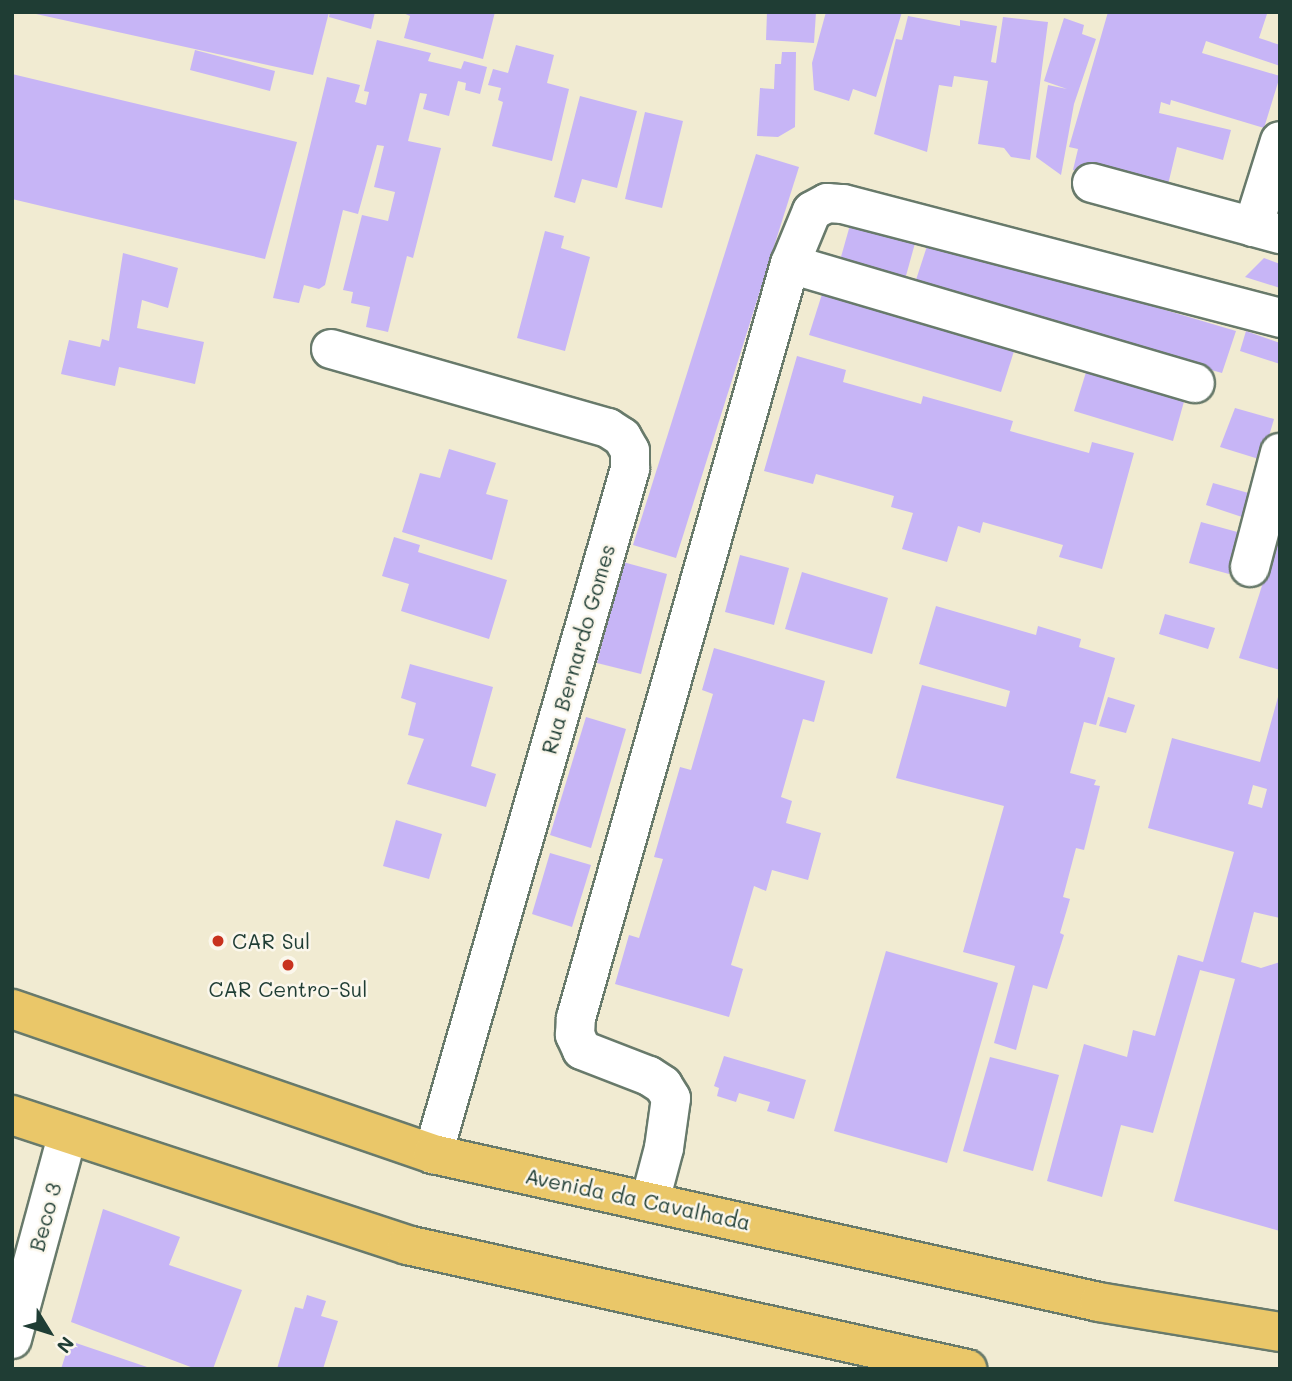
<!DOCTYPE html>
<html>
<head>
<meta charset="utf-8">
<style>
  body { margin:0 }
  #map { position:relative; width:1292px; height:1381px; overflow:hidden; background:#f1ebd2; font-family:Mali,sans-serif }
  div>[style] { position:absolute }
  .building>* { inset:0; background:#c7b5f6 }
  .roads { filter:drop-shadow(2px 0 #687a6b) drop-shadow(-2px 0 #687a6b) drop-shadow(0 2px #687a6b) drop-shadow(0 -2px #687a6b) }
  .street>* { height:38px; margin:-19px; padding:0 19px; transform-origin:19px; border-radius:19px; background:#fff }
  .primary>* { height:38px; margin:-19px; padding:0 19px; transform-origin:19px; border-radius:19px; background:#eac769 }
  .dots>* { width:19px; height:19px; translate:-50% -50%; box-sizing:border-box; border:4px solid #fbf7ec; border-radius:50% }
  span { translate:-50% -50%; white-space:nowrap; text-align:center; line-height:1.15; -webkit-text-stroke:5px #fbf7ec; paint-order:stroke }
  .street-label { font-size:21px; color:#1f3d34 }
  .poi-label { font-size:21px; color:#1f3d34 }
  .left { translate:0 -50%; text-align:left }
  .frame { position:absolute; inset:0; border:14px solid #1f3d34; pointer-events:none }
  .north { position:absolute; left:14px; top:1297px; width:70px; height:70px; -webkit-text-stroke:5px #fbf7ec; paint-order:stroke; rotate:128deg; font-size:19px; font-weight:700; line-height:28px; text-align:center; color:#1f3d34 }
  .north::after { content:''; display:block; margin:auto; width:24px; height:32px; background:#1f3d34; clip-path:polygon(50% 0,100% 100%,50% 72%,0 100%) }
</style>
</head>
<body>
<div id="map">
  <div class="building">
    <i style="clip-path:polygon(27px 12px,329px 12px,313px 75px)"></i>
    <i style="clip-path:polygon(330px 12px,375px 12px,371px 29px,329px 17px)"></i>
    <i style="clip-path:polygon(495px 12px,483px 59px,404px 38px,410px 16px,401px 12px)"></i>
    <i style="clip-path:polygon(767px 12px,816px 12px,814px 43px,766px 40px)"></i>
    <i style="clip-path:polygon(826px 12px,902px 12px,876px 97px,853px 89px,849px 101px,814px 90px,812px 63px)"></i>
    <i style="clip-path:polygon(1108px 12px,1267px 14px,1259px 38px,1280px 45px,1280px 66px,1206px 41px,1202px 53px,1280px 76px,1264px 128px,1171px 100px,1170px 105px,1161px 102px,1159px 113px,1231px 130px,1223px 160px,1177px 147px,1166px 193px,1073px 170px,1078px 149px,1069px 147px)"></i>
    <i style="clip-path:polygon(908px 16px,960px 26px,960px 20px,997px 26px,991px 62px,996px 63px,1003px 17px,1048px 22px,1030px 160px,1011px 157px,1004px 148px,978px 144px,988px 81px,954px 76px,952px 87px,939px 85px,927px 152px,874px 134px,896px 39px,902px 40px)"></i>
    <i style="clip-path:polygon(1064px 18px,1084px 25px,1082px 34px,1096px 39px,1074px 104px,1061px 175px,1036px 157px,1048px 85px,1067px 89px,1044px 81px)"></i>
    <i style="clip-path:polygon(377px 40px,431px 53px,428px 61px,461px 69px,464px 61px,487px 67px,480px 94px,465px 90px,466px 83px,458px 81px,449px 116px,423px 109px,427px 94px,420px 93px,408px 141px,441px 148px,413px 258px,407px 256px,388px 332px,366px 327px,370px 307px,351px 303px,353px 292px,343px 290px,362px 215px,388px 221px,395px 192px,374px 187px,384px 146px,377px 145px,358px 214px,343px 210px,325px 285px,319px 289px,304px 285px,299px 303px,273px 298px,327px 77px,360px 85px,355px 102px,366px 105px,369px 92px,364px 91px)"></i>
    <i style="clip-path:polygon(516px 45px,554px 55px,547px 83px,569px 89px,552px 161px,492px 146px,503px 102px,498px 100px,501px 88px,488px 85px,493px 69px,508px 73px)"></i>
    <i style="clip-path:polygon(195px 50px,275px 71px,270px 91px,190px 70px)"></i>
    <i style="clip-path:polygon(782px 52px,796px 52px,795px 127px,778px 137px,757px 136px,760px 88px,774px 89px,775px 64px,781px 64px)"></i>
    <i style="clip-path:polygon(12px 74px,297px 142px,265px 259px,12px 199px)"></i>
    <i style="clip-path:polygon(580px 96px,637px 111px,617px 188px,582px 179px,575px 203px,554px 197px)"></i>
    <i style="clip-path:polygon(645px 112px,683px 121px,662px 208px,625px 199px)"></i>
    <i style="clip-path:polygon(756px 154px,799px 167px,676px 558px,633px 545px)"></i>
    <i style="clip-path:polygon(852px 218px,917px 236px,904px 283px,839px 264px)"></i>
    <i style="clip-path:polygon(545px 231px,564px 236px,561px 248px,590px 257px,565px 351px,517px 338px)"></i>
    <i style="clip-path:polygon(929px 240px,1236px 331px,1222px 373px,914px 286px)"></i>
    <i style="clip-path:polygon(123px 253px,178px 268px,168px 308px,142px 300px,137px 328px,204px 342px,195px 384px,119px 367px,115px 386px,61px 374px,69px 340px,100px 347px,102px 339px,109px 341px)"></i>
    <i style="clip-path:polygon(1264px 258px,1280px 264px,1280px 288px,1245px 277px)"></i>
    <i style="clip-path:polygon(823px 291px,1015px 348px,1001px 392px,809px 335px)"></i>
    <i style="clip-path:polygon(1246px 331px,1280px 343px,1280px 364px,1240px 351px)"></i>
    <i style="clip-path:polygon(797px 356px,846px 370px,843px 382px,921px 404px,923px 396px,1013px 421px,1010px 431px,1089px 453px,1092px 442px,1134px 453px,1102px 569px,1059px 557px,1063px 545px,983px 522px,980px 533px,958px 526px,947px 562px,902px 549px,913px 513px,891px 507px,894px 496px,816px 474px,813px 484px,764px 471px)"></i>
    <i style="clip-path:polygon(1087px 369px,1185px 398px,1173px 441px,1074px 411px)"></i>
    <i style="clip-path:polygon(1235px 408px,1274px 419px,1262px 460px,1220px 447px)"></i>
    <i style="clip-path:polygon(449px 449px,496px 463px,486px 494px,508px 500px,492px 560px,402px 532px,420px 473px,440px 478px)"></i>
    <i style="clip-path:polygon(1213px 483px,1252px 494px,1245px 518px,1206px 505px)"></i>
    <i style="clip-path:polygon(1201px 522px,1241px 533px,1229px 574px,1189px 563px)"></i>
    <i style="clip-path:polygon(1280px 529px,1280px 670px,1239px 658px)"></i>
    <i style="clip-path:polygon(394px 537px,420px 545px,418px 552px,507px 580px,489px 639px,401px 611px,409px 584px,382px 576px)"></i>
    <i style="clip-path:polygon(740px 555px,789px 568px,774px 625px,725px 612px)"></i>
    <i style="clip-path:polygon(623px 562px,667px 574px,641px 674px,597px 663px)"></i>
    <i style="clip-path:polygon(802px 572px,888px 598px,872px 654px,785px 629px)"></i>
    <i style="clip-path:polygon(936px 606px,1036px 635px,1038px 626px,1081px 639px,1079px 647px,1115px 658px,1096px 725px,1084px 722px,1070px 773px,1096px 780px,1094px 785px,1100px 786px,1084px 850px,1076px 848px,1063px 897px,1070px 899px,1060px 933px,1064px 935px,1047px 989px,1033px 985px,1016px 1050px,994px 1043px,1015px 966px,963px 952px,1004px 806px,896px 778px,922px 685px,1006px 707px,1010px 691px,919px 664px)"></i>
    <i style="clip-path:polygon(1165px 614px,1215px 628px,1208px 649px,1159px 634px)"></i>
    <i style="clip-path:polygon(714px 648px,825px 681px,814px 722px,803px 719px,781px 797px,792px 801px,786px 823px,821px 833px,808px 880px,772px 870px,766px 891px,754px 886px,731px 965px,743px 969px,729px 1017px,615px 984px,629px 935px,639px 938px,663px 859px,654px 857px,680px 767px,691px 770px,713px 694px,702px 690px)"></i>
    <i style="clip-path:polygon(410px 664px,493px 687px,471px 766px,496px 774px,486px 807px,407px 784px,424px 739px,408px 735px,416px 703px,401px 698px)"></i>
    <i style="clip-path:polygon(1108px 697px,1135px 705px,1126px 733px,1099px 726px)"></i>
    <i style="clip-path:polygon(evenodd,1278px 697px,1280px 918px,1254px 912px,1241px 962px,1261px 968px,1280px 962px,1280px 1231px,1174px 1201px,1235px 979px,1200px 970px,1153px 1133px,1121px 1125px,1102px 1197px,1047px 1181px,1084px 1044px,1127px 1057px,1133px 1030px,1155px 1036px,1178px 955px,1203px 962px,1234px 852px,1148px 828px,1172px 738px,1260px 762px,1278px 697px,1253px 785px,1267px 789px,1262px 808px,1248px 804px,1253px 785px)"></i>
    <i style="clip-path:polygon(586px 717px,626px 729px,591px 848px,550px 835px)"></i>
    <i style="clip-path:polygon(396px 820px,442px 834px,429px 879px,383px 866px)"></i>
    <i style="clip-path:polygon(550px 853px,591px 865px,572px 927px,532px 914px)"></i>
    <i style="clip-path:polygon(886px 951px,998px 983px,947px 1163px,834px 1131px)"></i>
    <i style="clip-path:polygon(724px 1056px,806px 1080px,794px 1119px,767px 1111px,770px 1102px,739px 1093px,736px 1102px,717px 1096px,719px 1088px,714px 1086px)"></i>
    <i style="clip-path:polygon(990px 1057px,1059px 1075px,1033px 1171px,963px 1151px)"></i>
    <i style="clip-path:polygon(103px 1209px,180px 1237px,169px 1265px,242px 1290px,213px 1369px,196px 1369px,71px 1322px)"></i>
    <i style="clip-path:polygon(307px 1295px,326px 1301px,321px 1316px,338px 1321px,323px 1369px,277px 1369px,295px 1307px,303px 1309px)"></i>
    <i style="clip-path:polygon(70px 1341px,150px 1368px,150px 1369px,61px 1369px)"></i>
  </div>
  <div class="roads">
    <div class="street">
      <i style="left:1092px;top:183px;width:195px;rotate:15.2deg"></i>
      <i style="left:1253px;top:227px;width:90px;rotate:-72.6deg"></i>
      <i style="left:790px;top:264px;width:422px;rotate:16.4deg"></i>
      <i style="left:331px;top:349px;width:288px;rotate:15.9deg"></i>
      <i style="left:608px;top:428px;width:17px;rotate:33deg"></i>
      <i style="left:622px;top:437px;width:16px;rotate:60deg"></i>
      <i style="left:630px;top:451px;width:18px;rotate:90deg"></i>
      <i style="left:630px;top:469px;width:713px;rotate:106.04deg"></i>
      <i style="left:1250px;top:567px;width:118px;rotate:-75.3deg"></i>
      <i style="left:650px;top:1201px;width:55px;rotate:-75.2deg"></i>
      <i style="left:664px;top:1148px;width:50px;rotate:-82deg"></i>
      <i style="left:671px;top:1098px;width:15px;rotate:-122deg"></i>
      <i style="left:663px;top:1085px;width:17px;rotate:-147deg"></i>
      <i style="left:649px;top:1076px;width:72px;rotate:-158.8deg"></i>
      <i style="left:582px;top:1050px;width:17px;rotate:-115deg"></i>
      <i style="left:575px;top:1035px;width:17px;rotate:-87deg"></i>
      <i style="left:576px;top:1018px;width:784px;rotate:-74.16deg"></i>
      <i style="left:790px;top:264px;width:57px;rotate:-67.5deg"></i>
      <i style="left:812px;top:211px;width:17px;rotate:-28deg"></i>
      <i style="left:827px;top:203px;width:16px;rotate:4deg"></i>
      <i style="left:843px;top:204px;width:452px;rotate:14.6deg"></i>
      <i style="left:12px;top:1339px;width:210px;rotate:-74.8deg"></i>
    </div>
    <div class="primary">
      <i style="left:12px;top:1009px;width:445px;rotate:19deg"></i>
      <i style="left:433px;top:1154px;width:682px;rotate:12.53deg"></i>
      <i style="left:1099px;top:1302px;width:183px;rotate:9.4deg"></i>
      <i style="left:12px;top:1115px;width:416px;rotate:18.2deg"></i>
      <i style="left:407px;top:1245px;width:574px;rotate:12.49deg"></i>
    </div>
  </div>
  <div class="dots">
    <i style="left:218px;top:941px;background:#c8321e"></i>
    <i style="left:288px;top:965px;background:#c8321e"></i>
  </div>
  <div class="street-label">
    <span style="left:578px;top:649px;rotate:-74deg">Rua Bernardo Gomes</span>
    <span style="left:638px;top:1199px;rotate:12deg">Avenida da Cavalhada</span>
    <span style="left:45px;top:1217px;rotate:-75deg">Beco 3</span>
  </div>
  <div class="poi-label">
    <span class="left" style="left:232px;top:941px">CAR Sul</span>
    <span style="left:288px;top:989px">CAR Centro-Sul</span>
  </div>
  <div class="frame"></div>
  <div class="north">N</div>
</div>
</body>
</html>
